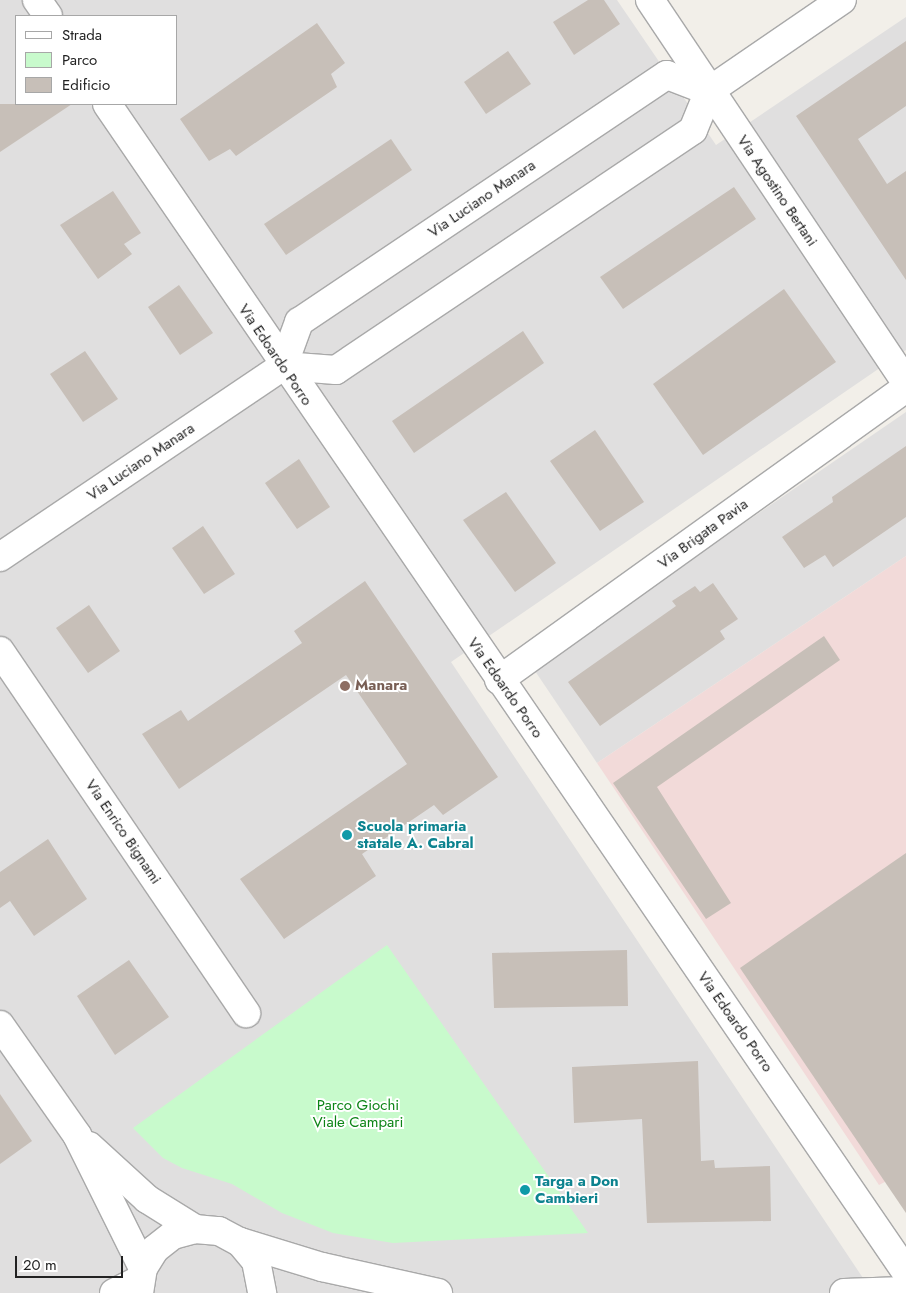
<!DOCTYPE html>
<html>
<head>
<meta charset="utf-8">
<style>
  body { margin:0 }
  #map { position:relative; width:906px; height:1293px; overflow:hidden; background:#f2efe9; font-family:Jost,sans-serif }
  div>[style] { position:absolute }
  .residential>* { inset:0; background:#e0dfdf }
  .commercial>* { inset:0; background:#f2dad9 }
  .park>* { inset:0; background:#c8facc }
  .building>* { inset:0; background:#c7bfb8 }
  .roads { filter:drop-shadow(1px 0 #a9a9a9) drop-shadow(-1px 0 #a9a9a9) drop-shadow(0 1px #a9a9a9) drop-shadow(0 -1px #a9a9a9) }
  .minor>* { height:28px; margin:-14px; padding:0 14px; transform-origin:14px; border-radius:14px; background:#fff }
  .tertiary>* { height:28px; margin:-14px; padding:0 14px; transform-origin:14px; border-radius:14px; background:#fff }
  .dots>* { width:14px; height:14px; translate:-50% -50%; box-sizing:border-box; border:2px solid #fff; border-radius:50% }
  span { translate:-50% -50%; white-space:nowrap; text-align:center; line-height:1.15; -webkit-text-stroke:4px #fff; paint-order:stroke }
  .street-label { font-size:15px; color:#222 }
  .education-label { font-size:15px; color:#785e54; font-weight:700 }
  .left { translate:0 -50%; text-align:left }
  .culture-label { font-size:15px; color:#0d838f; font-weight:700 }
  .park-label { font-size:15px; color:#0c8416 }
  .legend { position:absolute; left:15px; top:15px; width:162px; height:90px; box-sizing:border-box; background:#fff; border:1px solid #a7a7a7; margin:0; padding:6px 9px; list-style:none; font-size:15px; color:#222 }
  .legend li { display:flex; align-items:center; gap:10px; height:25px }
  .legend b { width:25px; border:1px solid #a7a7a7 }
  .scale { position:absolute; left:15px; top:1256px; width:108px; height:22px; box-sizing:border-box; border:2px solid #222; border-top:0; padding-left:6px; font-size:15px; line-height:18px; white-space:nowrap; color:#222; -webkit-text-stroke:4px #fff; paint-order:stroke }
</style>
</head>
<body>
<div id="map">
  <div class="residential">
    <i style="clip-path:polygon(evenodd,0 0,617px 0,716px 145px,906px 17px,906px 350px,451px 662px,873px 1293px,0 1293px,0 0,16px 16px,176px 16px,176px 104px,16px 104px,16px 16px)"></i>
    <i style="clip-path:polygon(906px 412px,906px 556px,597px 763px,533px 668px)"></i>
  </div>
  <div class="commercial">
    <i style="clip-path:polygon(906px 556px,906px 1171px,879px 1185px,597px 763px)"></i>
  </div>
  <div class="park">
    <i style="clip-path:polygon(387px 945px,588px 1233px,393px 1243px,333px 1233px,282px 1213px,232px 1184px,182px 1168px,163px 1158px,133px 1128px)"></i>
  </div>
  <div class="building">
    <i style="clip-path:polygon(588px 0,604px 0,620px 24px,574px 55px,553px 22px)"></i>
    <i style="clip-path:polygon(317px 23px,345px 63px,331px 74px,337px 87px,236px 156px,230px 149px,209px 161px,180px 119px)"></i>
    <i style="clip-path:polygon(906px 41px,906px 106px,858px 139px,887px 184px,906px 171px,906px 280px,796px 116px)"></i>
    <i style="clip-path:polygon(508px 51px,531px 84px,486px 114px,464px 82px)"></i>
    <i style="clip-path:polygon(0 104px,72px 104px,0 152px)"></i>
    <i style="clip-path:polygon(391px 139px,412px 170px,286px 255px,264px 224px)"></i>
    <i style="clip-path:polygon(734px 187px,756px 219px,623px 309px,600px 277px)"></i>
    <i style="clip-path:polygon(113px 191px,141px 233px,124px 244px,132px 254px,98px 279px,60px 225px)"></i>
    <i style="clip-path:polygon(179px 285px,213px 333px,180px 355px,148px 307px)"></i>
    <i style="clip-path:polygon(784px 289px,836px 362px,703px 455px,653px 384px)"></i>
    <i style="clip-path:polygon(523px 331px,544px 363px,414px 453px,392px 421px)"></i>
    <i style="clip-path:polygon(85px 351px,118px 399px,83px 422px,50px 374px)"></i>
    <i style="clip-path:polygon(595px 430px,644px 502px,600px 531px,550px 461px)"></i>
    <i style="clip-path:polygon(906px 446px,906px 517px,833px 567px,825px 555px,804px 568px,782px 537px,833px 502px,832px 497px)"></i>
    <i style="clip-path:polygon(299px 459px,330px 507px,297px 529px,265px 483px)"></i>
    <i style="clip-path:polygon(506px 492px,556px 563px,515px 592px,463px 520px)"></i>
    <i style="clip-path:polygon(203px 526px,235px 574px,204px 594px,172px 548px)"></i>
    <i style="clip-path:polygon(365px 581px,498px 777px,443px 815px,434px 805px,362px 854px,376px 876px,284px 939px,240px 879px,407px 764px,346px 675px,179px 789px,142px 734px,181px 710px,188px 721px,302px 643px,294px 631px)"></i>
    <i style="clip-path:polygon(713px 583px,738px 619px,720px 631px,725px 639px,600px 726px,568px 682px,676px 606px,672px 601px,695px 586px,700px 592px)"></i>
    <i style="clip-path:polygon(89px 605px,120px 651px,88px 673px,56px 628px)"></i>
    <i style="clip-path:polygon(824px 636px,840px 660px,657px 787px,731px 903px,706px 919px,613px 783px)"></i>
    <i style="clip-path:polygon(48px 839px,87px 899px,34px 936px,10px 901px,0 908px,0 872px)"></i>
    <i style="clip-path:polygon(906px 853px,906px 1213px,740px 968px)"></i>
    <i style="clip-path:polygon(627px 950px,628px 1006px,494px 1008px,492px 953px)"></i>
    <i style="clip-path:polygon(129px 960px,169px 1017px,115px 1055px,77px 996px)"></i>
    <i style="clip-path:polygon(698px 1061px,701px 1161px,714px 1160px,715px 1168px,770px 1166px,771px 1221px,647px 1223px,642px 1119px,574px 1123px,572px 1067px)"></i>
    <i style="clip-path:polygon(0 1094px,32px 1141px,0 1164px)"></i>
  </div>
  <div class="roads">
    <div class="minor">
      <i style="left:37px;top:0;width:19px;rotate:55deg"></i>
      <i style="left:650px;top:0;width:460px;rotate:56.2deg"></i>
      <i style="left:107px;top:104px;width:1415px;rotate:55.62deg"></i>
      <i style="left:283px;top:366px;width:53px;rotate:4.3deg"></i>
      <i style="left:336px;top:370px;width:430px;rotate:-33.9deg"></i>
      <i style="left:693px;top:130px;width:42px;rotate:-67.7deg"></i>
      <i style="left:709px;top:91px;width:161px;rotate:-34.4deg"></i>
      <i style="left:0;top:557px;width:341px;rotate:-34deg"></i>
      <i style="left:283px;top:366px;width:47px;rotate:-70deg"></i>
      <i style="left:299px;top:322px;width:443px;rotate:-33.9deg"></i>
      <i style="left:667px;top:75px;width:45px;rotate:20.9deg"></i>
      <i style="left:0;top:651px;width:438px;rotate:55.8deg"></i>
      <i style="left:499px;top:680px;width:501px;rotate:-35.66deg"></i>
    </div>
    <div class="tertiary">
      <i style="left:0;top:1025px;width:134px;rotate:55deg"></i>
      <i style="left:77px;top:1135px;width:148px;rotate:63.6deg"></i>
      <i style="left:89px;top:1146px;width:79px;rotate:42.4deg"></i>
      <i style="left:147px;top:1199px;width:57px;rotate:32deg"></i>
      <i style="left:240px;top:1242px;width:86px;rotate:17deg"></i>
      <i style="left:322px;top:1267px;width:119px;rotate:12.6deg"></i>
      <i style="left:114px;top:1293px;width:29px;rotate:-27deg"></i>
      <i style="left:139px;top:1293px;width:25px;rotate:-81deg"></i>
      <i style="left:143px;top:1268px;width:22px;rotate:-58deg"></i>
      <i style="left:155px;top:1249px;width:23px;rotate:-38deg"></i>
      <i style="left:173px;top:1235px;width:23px;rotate:-15deg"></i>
      <i style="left:195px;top:1229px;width:24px;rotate:5deg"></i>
      <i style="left:219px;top:1231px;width:24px;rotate:28deg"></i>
      <i style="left:240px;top:1242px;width:25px;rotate:50deg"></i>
      <i style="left:256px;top:1261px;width:33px;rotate:79deg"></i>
      <i style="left:844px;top:1293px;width:62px;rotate:-1.8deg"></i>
    </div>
  </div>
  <div class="dots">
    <i style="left:345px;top:686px;background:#8d6e63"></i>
    <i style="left:347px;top:835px;background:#0f9aa8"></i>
    <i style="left:525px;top:1190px;background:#0f9aa8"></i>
  </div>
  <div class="street-label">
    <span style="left:777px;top:191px;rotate:56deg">Via Agostino Bertani</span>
    <span style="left:482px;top:199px;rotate:-34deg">Via Luciano Manara</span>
    <span style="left:275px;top:355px;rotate:56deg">Via Edoardo Porro</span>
    <span style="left:141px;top:462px;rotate:-34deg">Via Luciano Manara</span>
    <span style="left:703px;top:534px;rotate:-36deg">Via Brigata Pavia</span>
    <span style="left:505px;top:688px;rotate:55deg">Via Edoardo Porro</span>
    <span style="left:123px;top:832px;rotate:56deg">Via Enrico Bignami</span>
    <span style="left:735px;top:1022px;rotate:55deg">Via Edoardo Porro</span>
  </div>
  <div class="education-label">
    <span class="left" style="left:355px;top:686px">Manara</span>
  </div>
  <div class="culture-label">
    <span class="left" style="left:357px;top:835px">Scuola primaria<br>statale A. Cabral</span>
    <span class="left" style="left:535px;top:1190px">Targa a Don<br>Cambieri</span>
  </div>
  <div class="park-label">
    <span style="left:358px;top:1114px">Parco Giochi<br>Viale Campari</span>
  </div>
  <ul class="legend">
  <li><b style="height:6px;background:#fff"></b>Strada</li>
  <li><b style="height:14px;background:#c8facc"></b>Parco</li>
  <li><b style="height:14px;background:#c7bfb8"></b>Edificio</li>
  </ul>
  <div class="scale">20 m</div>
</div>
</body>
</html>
